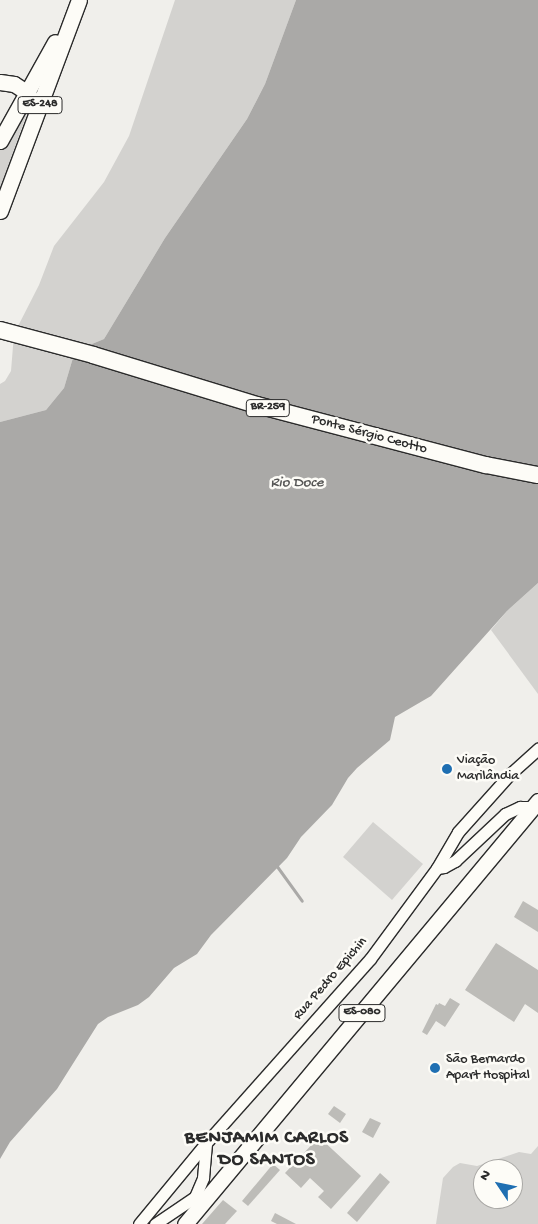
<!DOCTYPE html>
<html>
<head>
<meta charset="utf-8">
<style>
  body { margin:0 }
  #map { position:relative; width:538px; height:1224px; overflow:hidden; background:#f0efeb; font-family:"Gochi Hand",sans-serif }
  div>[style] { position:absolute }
  .green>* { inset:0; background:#d3d2cf }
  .water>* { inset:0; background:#aaa9a7 }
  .stream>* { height:3px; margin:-1.5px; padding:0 1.5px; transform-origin:1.5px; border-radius:1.5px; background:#aaa9a7 }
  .building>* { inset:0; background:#bdbcb8 }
  .roads { filter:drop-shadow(1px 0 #2b2b2b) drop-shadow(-1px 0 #2b2b2b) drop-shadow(0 1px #2b2b2b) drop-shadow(0 -1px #2b2b2b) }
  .minor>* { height:11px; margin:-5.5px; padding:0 5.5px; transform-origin:5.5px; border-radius:5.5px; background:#fdfcf7 }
  .major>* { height:15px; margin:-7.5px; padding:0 7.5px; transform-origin:7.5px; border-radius:7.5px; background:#fdfcf7 }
  .highway>* { height:16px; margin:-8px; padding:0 8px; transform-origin:8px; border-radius:8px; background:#fdfcf7 }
  .dots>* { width:14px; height:14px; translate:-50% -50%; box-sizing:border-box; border:2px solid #fdfcf7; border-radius:50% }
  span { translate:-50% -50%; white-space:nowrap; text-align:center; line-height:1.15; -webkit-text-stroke:5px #fdfcf7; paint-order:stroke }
  .shield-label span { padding:1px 4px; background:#fdfcf7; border:1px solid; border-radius:4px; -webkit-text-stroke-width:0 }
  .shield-label { font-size:12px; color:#2b2b2b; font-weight:700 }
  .street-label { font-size:14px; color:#2b2b2b }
  .poi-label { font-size:14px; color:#2b2b2b }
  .left { translate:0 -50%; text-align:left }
  .water-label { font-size:15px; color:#575756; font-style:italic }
  .district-label { font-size:19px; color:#2b2b2b; font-weight:700; letter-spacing:1px }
  .north { position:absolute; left:473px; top:1159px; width:50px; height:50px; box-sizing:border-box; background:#fdfcf7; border:1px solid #a9a8a5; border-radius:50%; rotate:304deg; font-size:14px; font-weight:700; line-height:20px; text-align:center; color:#2b2b2b }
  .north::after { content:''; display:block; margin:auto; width:18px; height:22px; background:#1f6fb2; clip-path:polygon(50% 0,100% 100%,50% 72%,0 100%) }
</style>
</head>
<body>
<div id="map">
  <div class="green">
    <i style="clip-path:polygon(175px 0,296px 0,265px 84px,247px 119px,165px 238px,104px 339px,75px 351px,64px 388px,46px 410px,0 422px,0 384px,5px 381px,11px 371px,14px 334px,39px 285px,54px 246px,104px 182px,129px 136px)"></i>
    <i style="clip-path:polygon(27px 103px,29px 108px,0 188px,0 148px)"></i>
    <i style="clip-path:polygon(538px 583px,538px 694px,491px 630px,507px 611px)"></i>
    <i style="clip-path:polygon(373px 822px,423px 864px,392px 900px,343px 857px)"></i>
    <i style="clip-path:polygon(evenodd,538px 1146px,538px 1224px,436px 1224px,443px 1178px,453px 1167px,460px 1163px,477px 1166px,519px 1152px,531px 1154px,538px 1146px,483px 1169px,513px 1169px,513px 1199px,483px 1199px,483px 1169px)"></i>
  </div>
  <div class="water">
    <i style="clip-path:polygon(296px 0,538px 0,538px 583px,507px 611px,431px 696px,395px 717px,390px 740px,357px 768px,348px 778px,332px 805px,301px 837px,287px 858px,211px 935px,197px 954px,174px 968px,149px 997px,138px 1005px,108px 1017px,98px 1024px,57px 1089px,10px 1142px,0 1159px,0 422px,46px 410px,64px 388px,75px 351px,104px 339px,165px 238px,247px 119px,265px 84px)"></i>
  </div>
  <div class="stream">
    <i style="left:276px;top:865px;width:44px;rotate:54.2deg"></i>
  </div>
  <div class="building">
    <i style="clip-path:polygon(523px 901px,538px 910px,538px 932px,514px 917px)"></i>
    <i style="clip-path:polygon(496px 943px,538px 970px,538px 1013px,525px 1004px,514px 1022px,465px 990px)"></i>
    <i style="clip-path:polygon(450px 998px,460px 1004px,445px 1027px,436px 1021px,427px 1035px,422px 1032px,436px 1004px,438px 1005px,439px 1003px,445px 1006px)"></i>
    <i style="clip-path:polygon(334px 1106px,346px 1114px,340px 1123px,328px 1114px)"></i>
    <i style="clip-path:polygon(370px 1118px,381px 1123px,373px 1138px,362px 1132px)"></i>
    <i style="clip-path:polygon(319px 1137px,361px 1176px,331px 1209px,318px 1197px,324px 1191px,310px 1178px,301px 1188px,285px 1173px)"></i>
    <i style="clip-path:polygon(273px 1164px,280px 1170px,248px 1206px,242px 1201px)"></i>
    <i style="clip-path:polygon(380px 1173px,390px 1182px,357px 1222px,347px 1213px)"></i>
    <i style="clip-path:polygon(223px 1200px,237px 1211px,225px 1224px,202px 1224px)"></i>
    <i style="clip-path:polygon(275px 1213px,296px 1224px,277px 1224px,271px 1221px)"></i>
  </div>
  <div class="roads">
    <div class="minor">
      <i style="left:437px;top:868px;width:7px;rotate:-8deg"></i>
      <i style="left:444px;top:867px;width:13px;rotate:-29deg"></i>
      <i style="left:455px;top:861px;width:69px;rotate:-43.2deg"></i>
      <i style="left:505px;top:814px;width:17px;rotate:-25deg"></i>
      <i style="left:520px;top:807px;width:13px"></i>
      <i style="left:195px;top:1197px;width:21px;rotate:-67deg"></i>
      <i style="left:203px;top:1178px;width:35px;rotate:-85deg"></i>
      <i style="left:139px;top:1224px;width:105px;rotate:-50.4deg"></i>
      <i style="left:206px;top:1143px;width:246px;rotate:-48.3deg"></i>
      <i style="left:370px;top:959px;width:113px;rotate:-53.6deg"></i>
      <i style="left:437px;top:868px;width:42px;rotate:-59.7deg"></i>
      <i style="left:458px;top:832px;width:78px;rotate:-48.1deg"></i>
      <i style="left:510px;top:774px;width:38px;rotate:-42deg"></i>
      <i style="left:155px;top:1224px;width:48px;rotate:-34deg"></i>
      <i style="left:195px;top:1197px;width:10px;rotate:37deg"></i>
    </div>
    <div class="major">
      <i style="left:0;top:82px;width:14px;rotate:8deg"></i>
      <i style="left:14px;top:84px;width:17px;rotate:33deg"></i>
      <i style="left:28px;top:93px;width:9px;rotate:63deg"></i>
      <i style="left:0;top:141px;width:113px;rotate:-60.9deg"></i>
      <i style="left:0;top:211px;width:225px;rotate:-69.5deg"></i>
      <i style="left:185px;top:1224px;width:551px;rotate:-50.15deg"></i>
    </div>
    <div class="highway">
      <i style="left:0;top:330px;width:96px;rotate:15deg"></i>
      <i style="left:93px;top:355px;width:171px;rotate:17deg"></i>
      <i style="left:257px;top:405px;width:237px;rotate:14.7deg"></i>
      <i style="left:486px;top:465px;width:53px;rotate:10.9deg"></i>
    </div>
  </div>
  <div class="dots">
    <i style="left:447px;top:769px;background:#1f6fb2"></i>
    <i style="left:435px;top:1068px;background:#1f6fb2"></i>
  </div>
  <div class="shield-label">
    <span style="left:40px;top:105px">ES-248</span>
    <span style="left:268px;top:408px">BR-259</span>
    <span style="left:362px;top:1013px">ES-080</span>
  </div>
  <div class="street-label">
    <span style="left:369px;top:435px;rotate:15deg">Ponte Sérgio Ceotto</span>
    <span style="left:331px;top:979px;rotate:-49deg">Rua Pedro Epichin</span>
  </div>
  <div class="poi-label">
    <span class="left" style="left:457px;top:769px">Viação<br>Marilândia</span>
    <span class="left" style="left:446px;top:1068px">São Bernardo<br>Apart Hospital</span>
  </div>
  <div class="water-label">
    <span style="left:297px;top:484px">Rio Doce</span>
  </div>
  <div class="district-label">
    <span style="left:267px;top:1150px">BENJAMIM CARLOS<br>DO SANTOS</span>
  </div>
  <div class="north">N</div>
</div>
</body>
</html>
